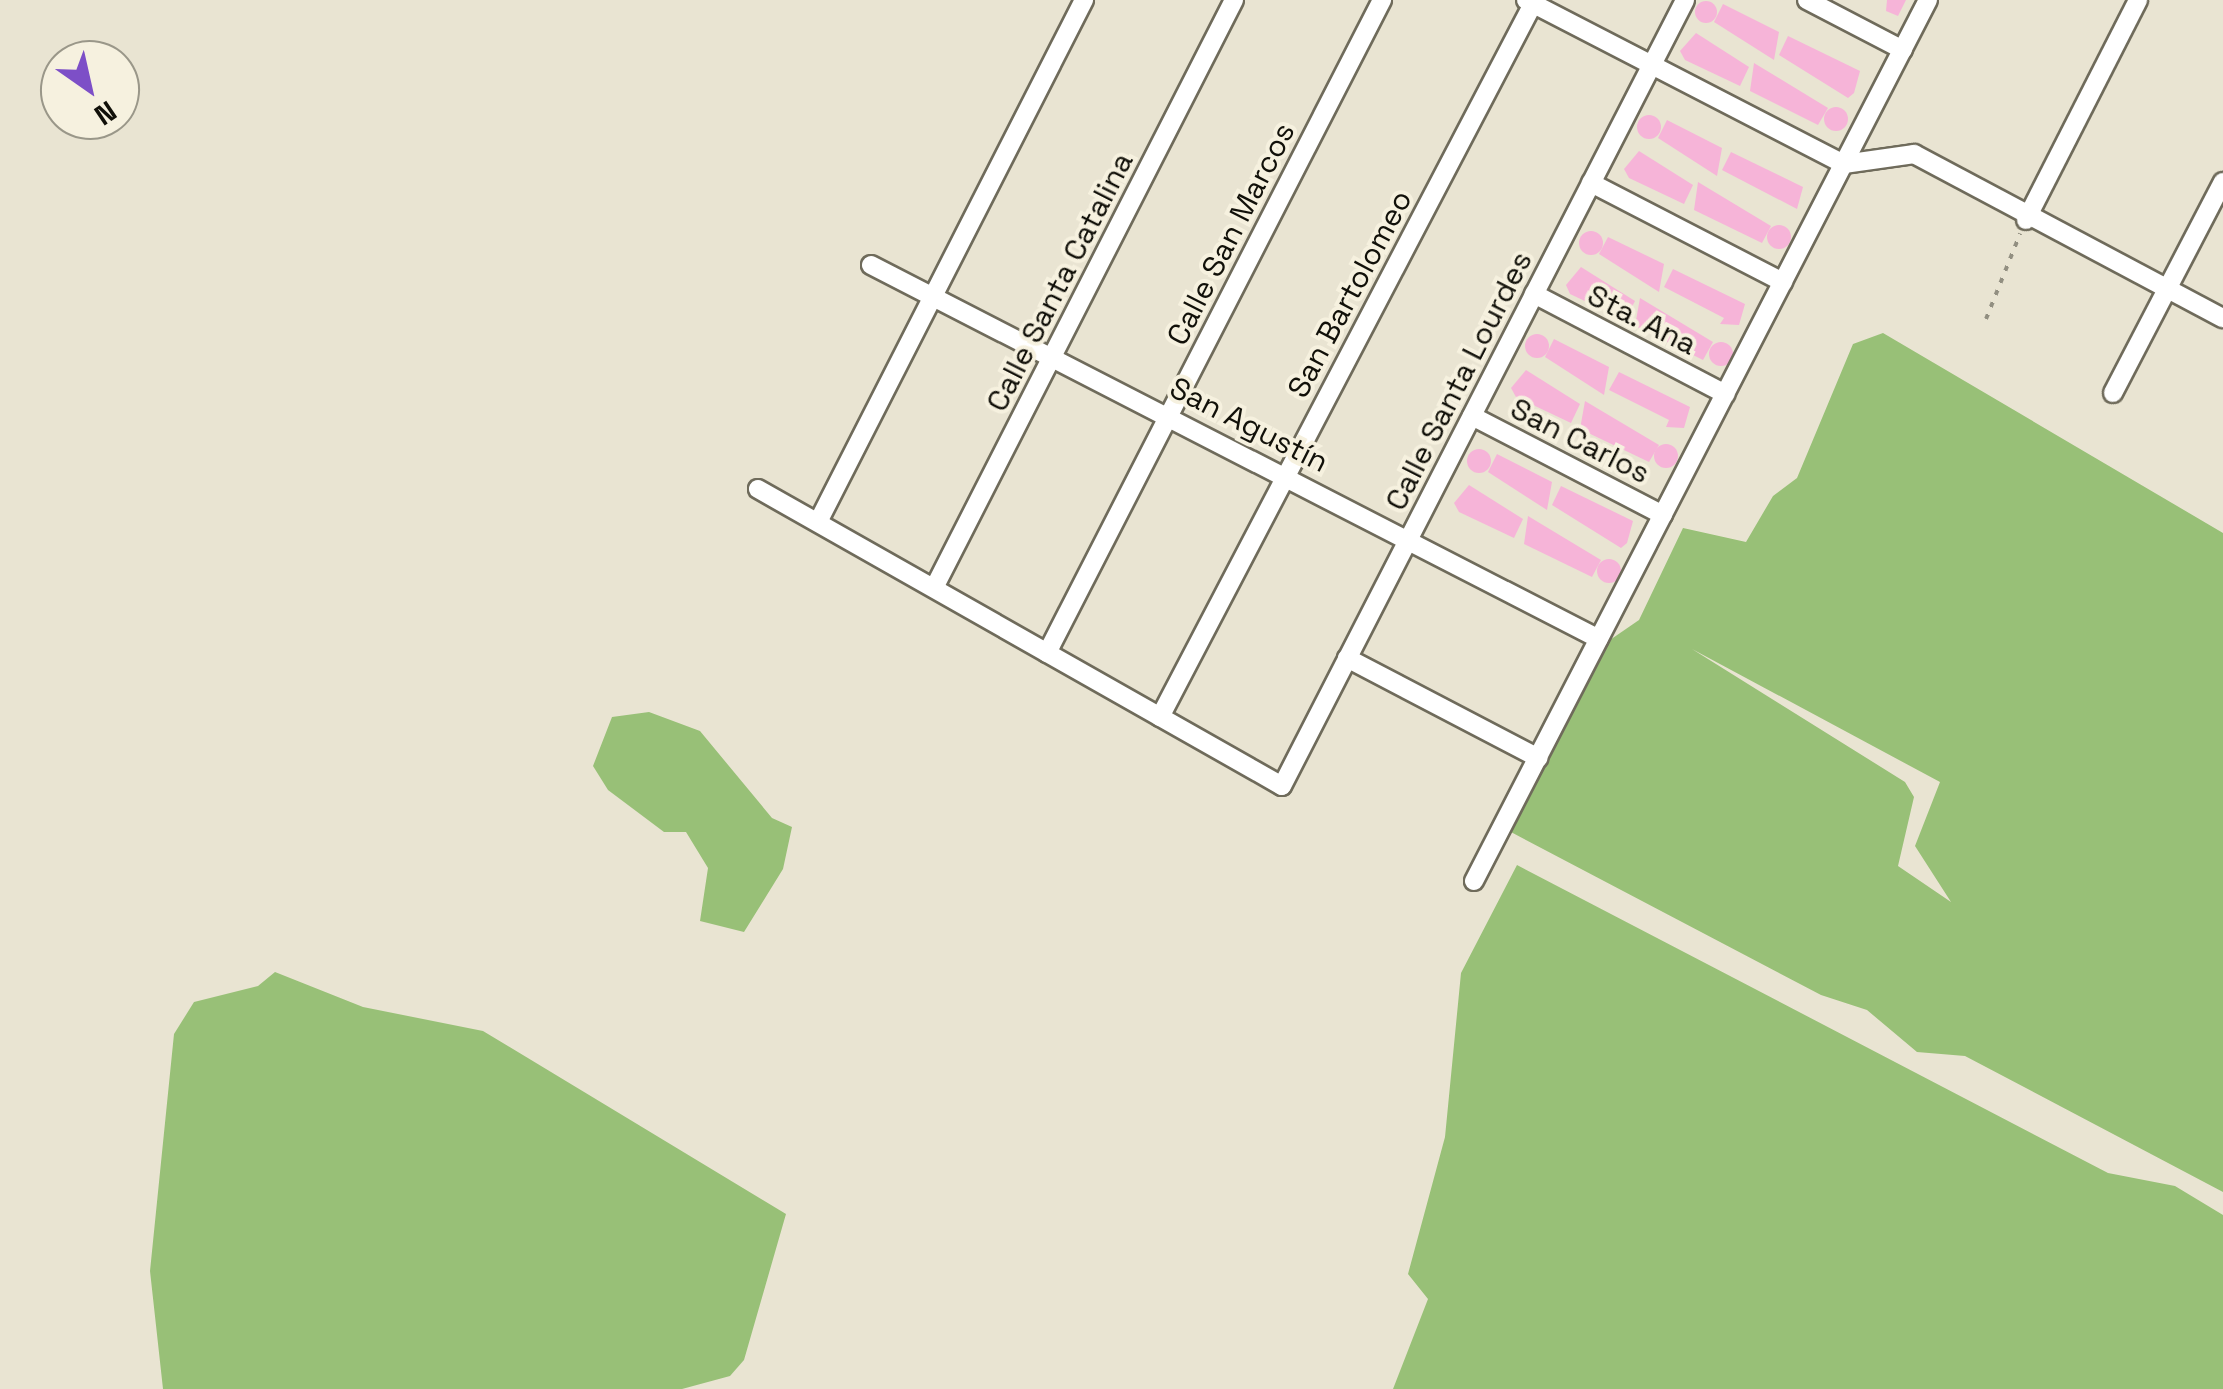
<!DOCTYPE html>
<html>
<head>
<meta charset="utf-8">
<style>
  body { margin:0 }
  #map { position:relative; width:2223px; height:1389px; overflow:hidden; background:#e9e4d2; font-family:"Space Grotesk",sans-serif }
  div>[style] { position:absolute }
  .green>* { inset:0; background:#98c077 }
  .building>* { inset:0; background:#f6b4d8 }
  .round { border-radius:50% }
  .path>* { height:4px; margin-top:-2px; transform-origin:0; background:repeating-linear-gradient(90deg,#928f81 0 5px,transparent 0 13px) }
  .roads { filter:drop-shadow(2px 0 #6f6b5b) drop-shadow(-2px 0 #6f6b5b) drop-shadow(0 2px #6f6b5b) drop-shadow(0 -2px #6f6b5b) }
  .street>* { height:18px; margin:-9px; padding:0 9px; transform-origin:9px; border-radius:9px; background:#fff }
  span { translate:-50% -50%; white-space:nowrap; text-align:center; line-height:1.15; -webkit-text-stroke:8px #f6f1df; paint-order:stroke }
  .street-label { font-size:30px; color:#111009 }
  .north { position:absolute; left:40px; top:40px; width:100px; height:100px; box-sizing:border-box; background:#f6f1df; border:2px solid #9a9789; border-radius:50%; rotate:146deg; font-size:28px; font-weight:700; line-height:40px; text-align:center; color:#111009 }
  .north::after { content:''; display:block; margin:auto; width:35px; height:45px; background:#7d4fc7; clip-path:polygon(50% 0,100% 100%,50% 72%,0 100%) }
</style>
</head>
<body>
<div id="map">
  <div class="green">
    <i style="clip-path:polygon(evenodd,1883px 333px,2223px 533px,2223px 1192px,1965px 1056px,1917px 1052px,1867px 1010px,1821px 995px,1509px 831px,1607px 642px,1639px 620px,1683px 528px,1746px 542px,1773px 496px,1797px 478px,1853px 344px,1883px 333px,1692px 649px,1940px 782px,1915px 846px,1951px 902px,1898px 866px,1914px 797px,1905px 782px,1692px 649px)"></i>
    <i style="clip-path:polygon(649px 712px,700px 731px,772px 818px,792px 827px,783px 869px,744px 932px,700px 921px,708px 868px,686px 832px,664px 832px,608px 790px,593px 766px,612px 717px)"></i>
    <i style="clip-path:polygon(1517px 865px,2108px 1173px,2175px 1186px,2223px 1215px,2223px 1389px,1393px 1389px,1428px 1299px,1408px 1274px,1445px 1137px,1461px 973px)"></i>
    <i style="clip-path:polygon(275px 972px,363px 1007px,483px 1031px,786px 1214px,744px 1360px,730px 1376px,682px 1389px,163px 1389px,150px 1271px,174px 1034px,194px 1002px,258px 986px)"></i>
  </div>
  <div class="building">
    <i style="clip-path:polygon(1887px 0,1906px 0,1898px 16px,1886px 11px)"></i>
    <i class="round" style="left:1695px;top:1px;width:22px;height:22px"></i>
    <i style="clip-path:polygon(1723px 4px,1779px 32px,1774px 60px,1714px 22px)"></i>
    <i style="clip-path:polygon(1696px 33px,1749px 67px,1740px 86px,1685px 60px,1680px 51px)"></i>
    <i style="clip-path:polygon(1788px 36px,1860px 71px,1854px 93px,1848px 98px,1779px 55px)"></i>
    <i style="clip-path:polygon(1754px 63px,1828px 108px,1818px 125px,1750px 91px)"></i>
    <i class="round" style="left:1824px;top:107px;width:24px;height:24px"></i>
    <i class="round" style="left:1637px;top:115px;width:24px;height:24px"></i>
    <i style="clip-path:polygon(1667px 120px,1722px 148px,1717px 176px,1658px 138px)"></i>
    <i style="clip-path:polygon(1639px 151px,1693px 185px,1684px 204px,1629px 178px,1624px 169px)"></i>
    <i style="clip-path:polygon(1731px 152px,1803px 187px,1797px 209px,1722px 170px)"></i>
    <i style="clip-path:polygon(1698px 182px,1771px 226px,1762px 243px,1694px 210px)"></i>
    <i class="round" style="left:1767px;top:225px;width:24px;height:24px"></i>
    <i class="round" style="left:1579px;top:231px;width:24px;height:24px"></i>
    <i style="clip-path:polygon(1608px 237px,1664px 264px,1659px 292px,1599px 254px)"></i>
    <i style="clip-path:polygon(1581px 267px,1635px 301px,1625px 320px,1570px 294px,1566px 285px)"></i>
    <i style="clip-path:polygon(1673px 269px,1745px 304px,1739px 325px,1720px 324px,1724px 318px,1664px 287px)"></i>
    <i style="clip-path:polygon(1640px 298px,1713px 342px,1703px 360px,1635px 326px)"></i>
    <i class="round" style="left:1525px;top:334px;width:24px;height:24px"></i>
    <i style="clip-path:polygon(1554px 339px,1609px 367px,1604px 395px,1545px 357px)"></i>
    <i class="round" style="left:1709px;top:342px;width:24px;height:24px"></i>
    <i style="clip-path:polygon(1526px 370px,1580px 404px,1571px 423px,1516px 397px,1511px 388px)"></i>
    <i style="clip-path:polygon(1619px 372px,1690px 407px,1684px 428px,1666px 427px,1669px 420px,1609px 390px)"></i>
    <i style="clip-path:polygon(1585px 401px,1659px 445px,1649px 462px,1580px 429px)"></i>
    <i class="round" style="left:1654px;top:444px;width:24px;height:24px"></i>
    <i class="round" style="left:1467px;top:449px;width:24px;height:24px"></i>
    <i style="clip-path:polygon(1497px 454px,1552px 482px,1547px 510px,1488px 472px)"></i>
    <i style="clip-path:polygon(1469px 485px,1523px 519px,1514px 538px,1459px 512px,1454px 503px)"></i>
    <i style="clip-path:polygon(1561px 486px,1633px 521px,1627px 543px,1621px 548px,1552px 505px)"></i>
    <i style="clip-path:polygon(1528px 516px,1601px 560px,1592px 577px,1524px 544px)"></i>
    <i class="round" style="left:1597px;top:559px;width:24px;height:24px"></i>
  </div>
  <div class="path">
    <i style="left:1986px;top:319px;width:92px;rotate:-68.2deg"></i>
  </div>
  <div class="roads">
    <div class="street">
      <i style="left:1526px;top:0;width:358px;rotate:27.3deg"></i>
      <i style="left:1844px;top:164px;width:71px;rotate:-8.1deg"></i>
      <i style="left:1914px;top:154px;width:350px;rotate:28deg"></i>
      <i style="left:1807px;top:0;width:108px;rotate:27.5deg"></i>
      <i style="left:1591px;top:183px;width:216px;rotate:27.3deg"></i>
      <i style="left:2026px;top:220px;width:247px;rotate:-63deg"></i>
      <i style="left:871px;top:265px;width:818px;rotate:27.19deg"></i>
      <i style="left:1534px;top:294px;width:216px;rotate:27.6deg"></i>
      <i style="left:2113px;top:393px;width:238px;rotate:-62.5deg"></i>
      <i style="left:1472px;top:416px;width:215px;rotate:27.4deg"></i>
      <i style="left:758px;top:489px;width:602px;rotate:29.54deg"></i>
      <i style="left:1282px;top:786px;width:883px;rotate:-62.85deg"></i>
      <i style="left:818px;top:522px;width:586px;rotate:-63deg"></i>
      <i style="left:934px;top:588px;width:660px;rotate:-62.97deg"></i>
      <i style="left:1047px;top:653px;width:734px;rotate:-62.84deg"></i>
      <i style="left:1347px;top:658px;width:216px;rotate:27.6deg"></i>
      <i style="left:1160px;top:717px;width:809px;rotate:-62.39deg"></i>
      <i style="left:1474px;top:881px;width:991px;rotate:-62.74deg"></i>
    </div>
  </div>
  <div class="street-label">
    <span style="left:1231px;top:234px;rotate:-63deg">Calle San Marcos</span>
    <span style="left:1060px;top:282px;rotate:-63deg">Calle Santa Catalina</span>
    <span style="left:1350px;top:294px;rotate:-62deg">San Bartolomeo</span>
    <span style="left:1642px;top:320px;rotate:27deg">Sta. Ana</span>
    <span style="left:1459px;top:381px;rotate:-63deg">Calle Santa Lourdes</span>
    <span style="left:1249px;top:425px;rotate:27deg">San Agustín</span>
    <span style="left:1580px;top:441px;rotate:27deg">San Carlos</span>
  </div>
  <div class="north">N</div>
</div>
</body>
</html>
